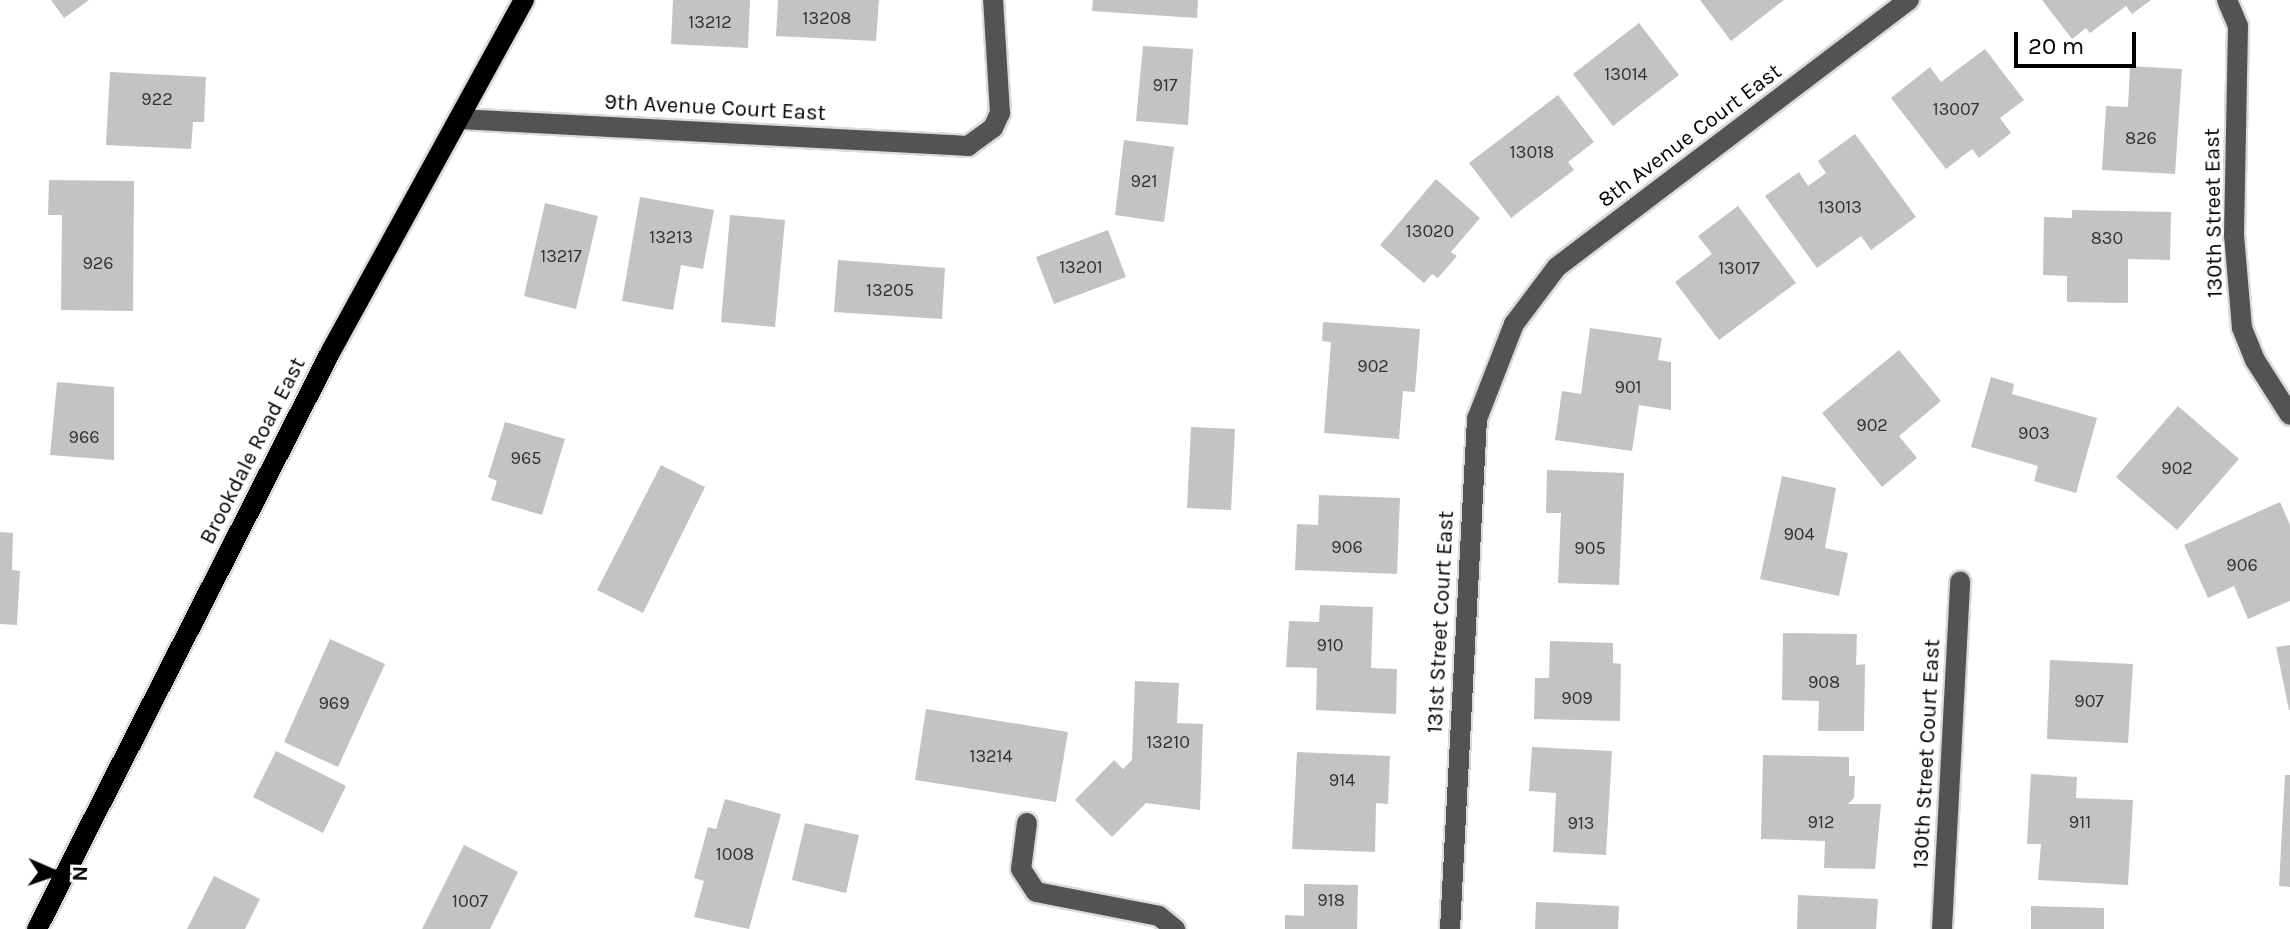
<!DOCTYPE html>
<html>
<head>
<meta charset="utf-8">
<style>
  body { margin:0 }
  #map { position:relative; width:2290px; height:929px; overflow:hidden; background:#fff; font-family:Karla,sans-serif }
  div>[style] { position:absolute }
  .building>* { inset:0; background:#c3c3c3 }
  .roads { filter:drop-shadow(2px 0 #dbdbdb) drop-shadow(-2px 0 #dbdbdb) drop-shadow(0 2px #dbdbdb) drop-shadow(0 -2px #dbdbdb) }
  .minor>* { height:20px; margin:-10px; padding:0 10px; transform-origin:10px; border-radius:10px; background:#535353 }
  .major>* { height:20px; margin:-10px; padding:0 10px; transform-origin:10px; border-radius:10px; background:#000 }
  span { translate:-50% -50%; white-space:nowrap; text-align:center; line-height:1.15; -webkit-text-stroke:6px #fff; paint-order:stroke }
  .number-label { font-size:18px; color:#313131 }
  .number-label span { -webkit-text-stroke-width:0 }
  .street-label { font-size:22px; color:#000 }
  .north { position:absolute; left:16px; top:833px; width:80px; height:80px; -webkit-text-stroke:6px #fff; paint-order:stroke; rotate:92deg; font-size:22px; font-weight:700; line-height:32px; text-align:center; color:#000 }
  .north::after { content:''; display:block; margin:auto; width:28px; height:36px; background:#000; clip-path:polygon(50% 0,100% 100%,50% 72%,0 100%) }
  .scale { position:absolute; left:2014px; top:32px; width:122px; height:36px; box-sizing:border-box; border:4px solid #000; border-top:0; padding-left:10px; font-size:24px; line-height:28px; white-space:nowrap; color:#000; -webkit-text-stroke:6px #fff; paint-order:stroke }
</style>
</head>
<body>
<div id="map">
  <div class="building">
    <i style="clip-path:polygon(51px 0,89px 0,64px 18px)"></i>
    <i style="clip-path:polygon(673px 0,750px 0,748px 48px,671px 44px)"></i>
    <i style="clip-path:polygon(778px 0,879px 0,876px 41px,776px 36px)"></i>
    <i style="clip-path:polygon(1093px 0,1198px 0,1197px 18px,1092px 11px)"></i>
    <i style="clip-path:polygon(1700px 0,1784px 0,1731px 41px)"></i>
    <i style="clip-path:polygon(2042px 0,2151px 0,2132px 14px,2126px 6px,2090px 33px,2086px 28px,2072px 39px)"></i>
    <i style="clip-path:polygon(1639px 23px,1679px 75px,1613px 126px,1573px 74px)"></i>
    <i style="clip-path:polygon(1143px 46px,1193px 49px,1188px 125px,1136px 121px)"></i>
    <i style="clip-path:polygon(1985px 49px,2024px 100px,2000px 118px,2011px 133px,1979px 158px,1972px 149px,1946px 169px,1891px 98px,1930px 67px,1941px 82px)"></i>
    <i style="clip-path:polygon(2130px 66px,2182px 69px,2175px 174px,2102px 170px,2106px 106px,2128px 107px)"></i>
    <i style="clip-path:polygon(110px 72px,206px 77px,204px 122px,193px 122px,191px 149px,106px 145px)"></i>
    <i style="clip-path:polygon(1558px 95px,1594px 142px,1568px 162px,1574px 170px,1511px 218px,1469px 163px)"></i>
    <i style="clip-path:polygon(1855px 134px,1916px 217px,1871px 250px,1861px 236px,1817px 268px,1765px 196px,1799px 172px,1808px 186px,1826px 173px,1818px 161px)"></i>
    <i style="clip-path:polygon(1124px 140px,1174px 147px,1164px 222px,1115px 215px)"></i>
    <i style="clip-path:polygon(1436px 179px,1480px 218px,1451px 252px,1457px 256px,1438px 278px,1432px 274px,1424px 283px,1380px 245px)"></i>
    <i style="clip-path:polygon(49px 180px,134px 181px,133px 311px,61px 310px,62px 215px,48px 215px)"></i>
    <i style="clip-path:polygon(640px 197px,714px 210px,703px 269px,681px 265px,673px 310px,622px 301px)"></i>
    <i style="clip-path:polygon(545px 203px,598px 216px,576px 309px,524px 296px)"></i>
    <i style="clip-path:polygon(1738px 206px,1796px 283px,1719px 340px,1675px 282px,1712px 254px,1698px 236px)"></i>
    <i style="clip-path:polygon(2072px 210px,2171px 212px,2170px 260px,2128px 259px,2128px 303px,2067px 302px,2067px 276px,2043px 275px,2044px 217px,2072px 218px)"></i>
    <i style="clip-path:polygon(730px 215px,785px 220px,775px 327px,721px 322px)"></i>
    <i style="clip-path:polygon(1108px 230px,1126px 277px,1054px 304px,1036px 257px)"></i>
    <i style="clip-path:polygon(838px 260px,945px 268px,942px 319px,834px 312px)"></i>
    <i style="clip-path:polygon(1323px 322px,1420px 329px,1415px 392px,1403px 391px,1399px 439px,1324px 433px,1331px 342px,1322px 341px)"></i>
    <i style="clip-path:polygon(1590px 328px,1662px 338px,1658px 360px,1671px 362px,1671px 410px,1639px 405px,1632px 451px,1555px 440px,1562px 391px,1581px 394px)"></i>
    <i style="clip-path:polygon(1899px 350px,1941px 401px,1899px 436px,1917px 458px,1882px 487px,1822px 413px)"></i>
    <i style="clip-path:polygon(1991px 377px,2014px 384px,2012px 394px,2097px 418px,2076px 493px,2034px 481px,2038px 466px,1971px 447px)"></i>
    <i style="clip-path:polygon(57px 382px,114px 387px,114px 460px,50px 455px)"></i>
    <i style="clip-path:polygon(2178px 406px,2239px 459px,2177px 530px,2116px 477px)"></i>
    <i style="clip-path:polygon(505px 422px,565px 439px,542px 515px,491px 500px,497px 481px,488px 477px)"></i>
    <i style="clip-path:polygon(1191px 427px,1235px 429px,1231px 510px,1187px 508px)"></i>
    <i style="clip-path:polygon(661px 465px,705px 487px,643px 613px,597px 590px)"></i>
    <i style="clip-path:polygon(1547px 470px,1624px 473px,1619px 585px,1558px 583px,1561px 513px,1546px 513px)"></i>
    <i style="clip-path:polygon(1782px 476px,1836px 488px,1825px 548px,1848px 553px,1839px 596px,1760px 579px)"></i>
    <i style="clip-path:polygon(1319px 495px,1400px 498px,1397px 574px,1295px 570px,1297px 524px,1318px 525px)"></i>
    <i style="clip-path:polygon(2280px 502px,2290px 525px,2290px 601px,2248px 619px,2234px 586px,2208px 598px,2184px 545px)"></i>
    <i style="clip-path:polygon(0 532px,13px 533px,12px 570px,20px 571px,17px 625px,0 624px)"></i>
    <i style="clip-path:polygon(1320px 605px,1373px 607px,1371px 668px,1397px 669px,1396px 714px,1316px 710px,1317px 668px,1286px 667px,1289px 621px,1319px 622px)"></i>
    <i style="clip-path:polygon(1783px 633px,1857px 634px,1856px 665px,1865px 664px,1864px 731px,1818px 731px,1819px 701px,1782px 700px)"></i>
    <i style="clip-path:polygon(330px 639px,385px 664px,338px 767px,284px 742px)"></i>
    <i style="clip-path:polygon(1550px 641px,1613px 643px,1613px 663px,1621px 664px,1620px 721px,1534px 719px,1535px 678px,1549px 678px)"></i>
    <i style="clip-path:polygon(2290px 645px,2290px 710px,2289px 710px,2276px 647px)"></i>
    <i style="clip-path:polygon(2050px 660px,2133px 664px,2128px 743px,2047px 739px)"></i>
    <i style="clip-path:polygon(1135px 681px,1179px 683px,1177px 723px,1203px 724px,1200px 810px,1146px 803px,1112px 837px,1075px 800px,1114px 760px,1123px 769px,1132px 760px)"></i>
    <i style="clip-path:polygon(926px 709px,1068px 732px,1056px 802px,915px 780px)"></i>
    <i style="clip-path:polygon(1532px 747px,1612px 751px,1606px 855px,1553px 852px,1556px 793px,1529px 791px)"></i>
    <i style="clip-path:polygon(276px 751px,346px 786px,323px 833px,253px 797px)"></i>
    <i style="clip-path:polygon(1297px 752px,1390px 756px,1388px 804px,1376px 803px,1375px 852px,1292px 849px)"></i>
    <i style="clip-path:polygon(1763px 755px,1849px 757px,1849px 776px,1855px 776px,1854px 798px,1848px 804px,1881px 804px,1875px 869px,1824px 868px,1825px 841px,1761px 839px)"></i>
    <i style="clip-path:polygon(2031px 774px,2077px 777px,2076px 798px,2133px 800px,2128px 885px,2038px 880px,2041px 844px,2027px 844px)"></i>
    <i style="clip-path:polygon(2285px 775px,2290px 775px,2290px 887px,2279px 886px)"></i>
    <i style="clip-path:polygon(725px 799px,781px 814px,749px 929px,694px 917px,704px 881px,694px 878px,708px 827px,716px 829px)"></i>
    <i style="clip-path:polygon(805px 823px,859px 835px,846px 893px,792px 880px)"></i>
    <i style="clip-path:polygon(464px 845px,518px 872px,490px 929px,422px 929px)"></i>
    <i style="clip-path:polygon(214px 876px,260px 899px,245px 929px,187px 929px)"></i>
    <i style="clip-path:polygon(1304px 884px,1358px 885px,1357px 929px,1285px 929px,1285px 915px,1304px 916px)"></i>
    <i style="clip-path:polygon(1798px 895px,1878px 899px,1876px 929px,1797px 929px)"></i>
    <i style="clip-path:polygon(1536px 902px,1619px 906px,1618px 929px,1535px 929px)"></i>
    <i style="clip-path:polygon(2031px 906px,2104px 908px,2104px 929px,2031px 929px)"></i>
  </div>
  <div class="roads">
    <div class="minor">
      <i style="left:2227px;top:0;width:28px;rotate:67deg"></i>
      <i style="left:2238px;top:26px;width:209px;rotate:91.1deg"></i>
      <i style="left:2234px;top:235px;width:93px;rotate:85.1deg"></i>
      <i style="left:2242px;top:328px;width:35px;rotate:68deg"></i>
      <i style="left:2255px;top:360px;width:65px;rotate:57.5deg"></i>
      <i style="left:459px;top:119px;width:510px;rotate:3.04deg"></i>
      <i style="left:968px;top:146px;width:31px;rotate:-36deg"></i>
      <i style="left:993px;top:128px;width:17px;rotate:-65deg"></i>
      <i style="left:1000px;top:113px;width:113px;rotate:-93.5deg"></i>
      <i style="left:1027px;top:823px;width:46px;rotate:97.4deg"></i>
      <i style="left:1021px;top:869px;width:27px;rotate:57deg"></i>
      <i style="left:1036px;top:892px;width:125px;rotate:11deg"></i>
      <i style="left:1159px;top:916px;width:21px;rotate:39deg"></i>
      <i style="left:1450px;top:929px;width:511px;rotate:-86.97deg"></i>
      <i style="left:1477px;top:419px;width:102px;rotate:-68.7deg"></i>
      <i style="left:1514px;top:324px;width:71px;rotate:-53deg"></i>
      <i style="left:1557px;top:267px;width:442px;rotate:-37.2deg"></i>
      <i style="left:1942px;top:929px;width:348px;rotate:-87deg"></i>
    </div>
    <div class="major">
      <i style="left:37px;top:929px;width:648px;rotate:-63.04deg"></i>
      <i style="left:331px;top:351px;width:401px;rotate:-61.2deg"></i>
    </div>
  </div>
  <div class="number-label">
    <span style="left:827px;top:18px">13208</span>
    <span style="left:710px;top:22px">13212</span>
    <span style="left:1626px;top:74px">13014</span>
    <span style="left:1165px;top:85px">917</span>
    <span style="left:157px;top:99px">922</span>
    <span style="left:1956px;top:109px">13007</span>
    <span style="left:2141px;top:138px">826</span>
    <span style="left:1532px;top:152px">13018</span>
    <span style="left:1144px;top:181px">921</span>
    <span style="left:1840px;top:207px">13013</span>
    <span style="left:1430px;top:231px">13020</span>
    <span style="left:671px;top:237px">13213</span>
    <span style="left:2107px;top:238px">830</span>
    <span style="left:561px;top:256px">13217</span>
    <span style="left:98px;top:263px">926</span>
    <span style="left:1081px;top:267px">13201</span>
    <span style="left:1739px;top:268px">13017</span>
    <span style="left:890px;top:290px">13205</span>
    <span style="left:1373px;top:366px">902</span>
    <span style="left:1628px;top:387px">901</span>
    <span style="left:1872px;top:425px">902</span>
    <span style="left:2034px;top:433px">903</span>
    <span style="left:84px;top:437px">966</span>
    <span style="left:526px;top:458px">965</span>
    <span style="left:2177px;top:468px">902</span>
    <span style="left:1799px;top:534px">904</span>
    <span style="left:1347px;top:547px">906</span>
    <span style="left:1590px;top:548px">905</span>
    <span style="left:2242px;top:565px">906</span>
    <span style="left:1330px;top:645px">910</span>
    <span style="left:1824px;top:682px">908</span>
    <span style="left:1577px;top:698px">909</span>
    <span style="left:2089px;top:701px">907</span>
    <span style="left:334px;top:703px">969</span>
    <span style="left:1168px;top:742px">13210</span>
    <span style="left:991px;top:756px">13214</span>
    <span style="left:1342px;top:780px">914</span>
    <span style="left:1821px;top:822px">912</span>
    <span style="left:2080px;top:822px">911</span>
    <span style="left:1581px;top:823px">913</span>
    <span style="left:735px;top:854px">1008</span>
    <span style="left:1331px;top:900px">918</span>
    <span style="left:470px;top:901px">1007</span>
  </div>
  <div class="street-label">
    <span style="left:715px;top:108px;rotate:3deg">9th Avenue Court East</span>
    <span style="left:1690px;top:136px;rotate:-37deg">8th Avenue Court East</span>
    <span style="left:2214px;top:213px;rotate:-91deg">130th Street East</span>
    <span style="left:253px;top:451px;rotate:-63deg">Brookdale Road East</span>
    <span style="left:1441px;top:622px;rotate:-87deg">131st Street Court East</span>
    <span style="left:1927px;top:754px;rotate:-87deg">130th Street Court East</span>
  </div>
  <div class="north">N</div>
  <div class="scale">20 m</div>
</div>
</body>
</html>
